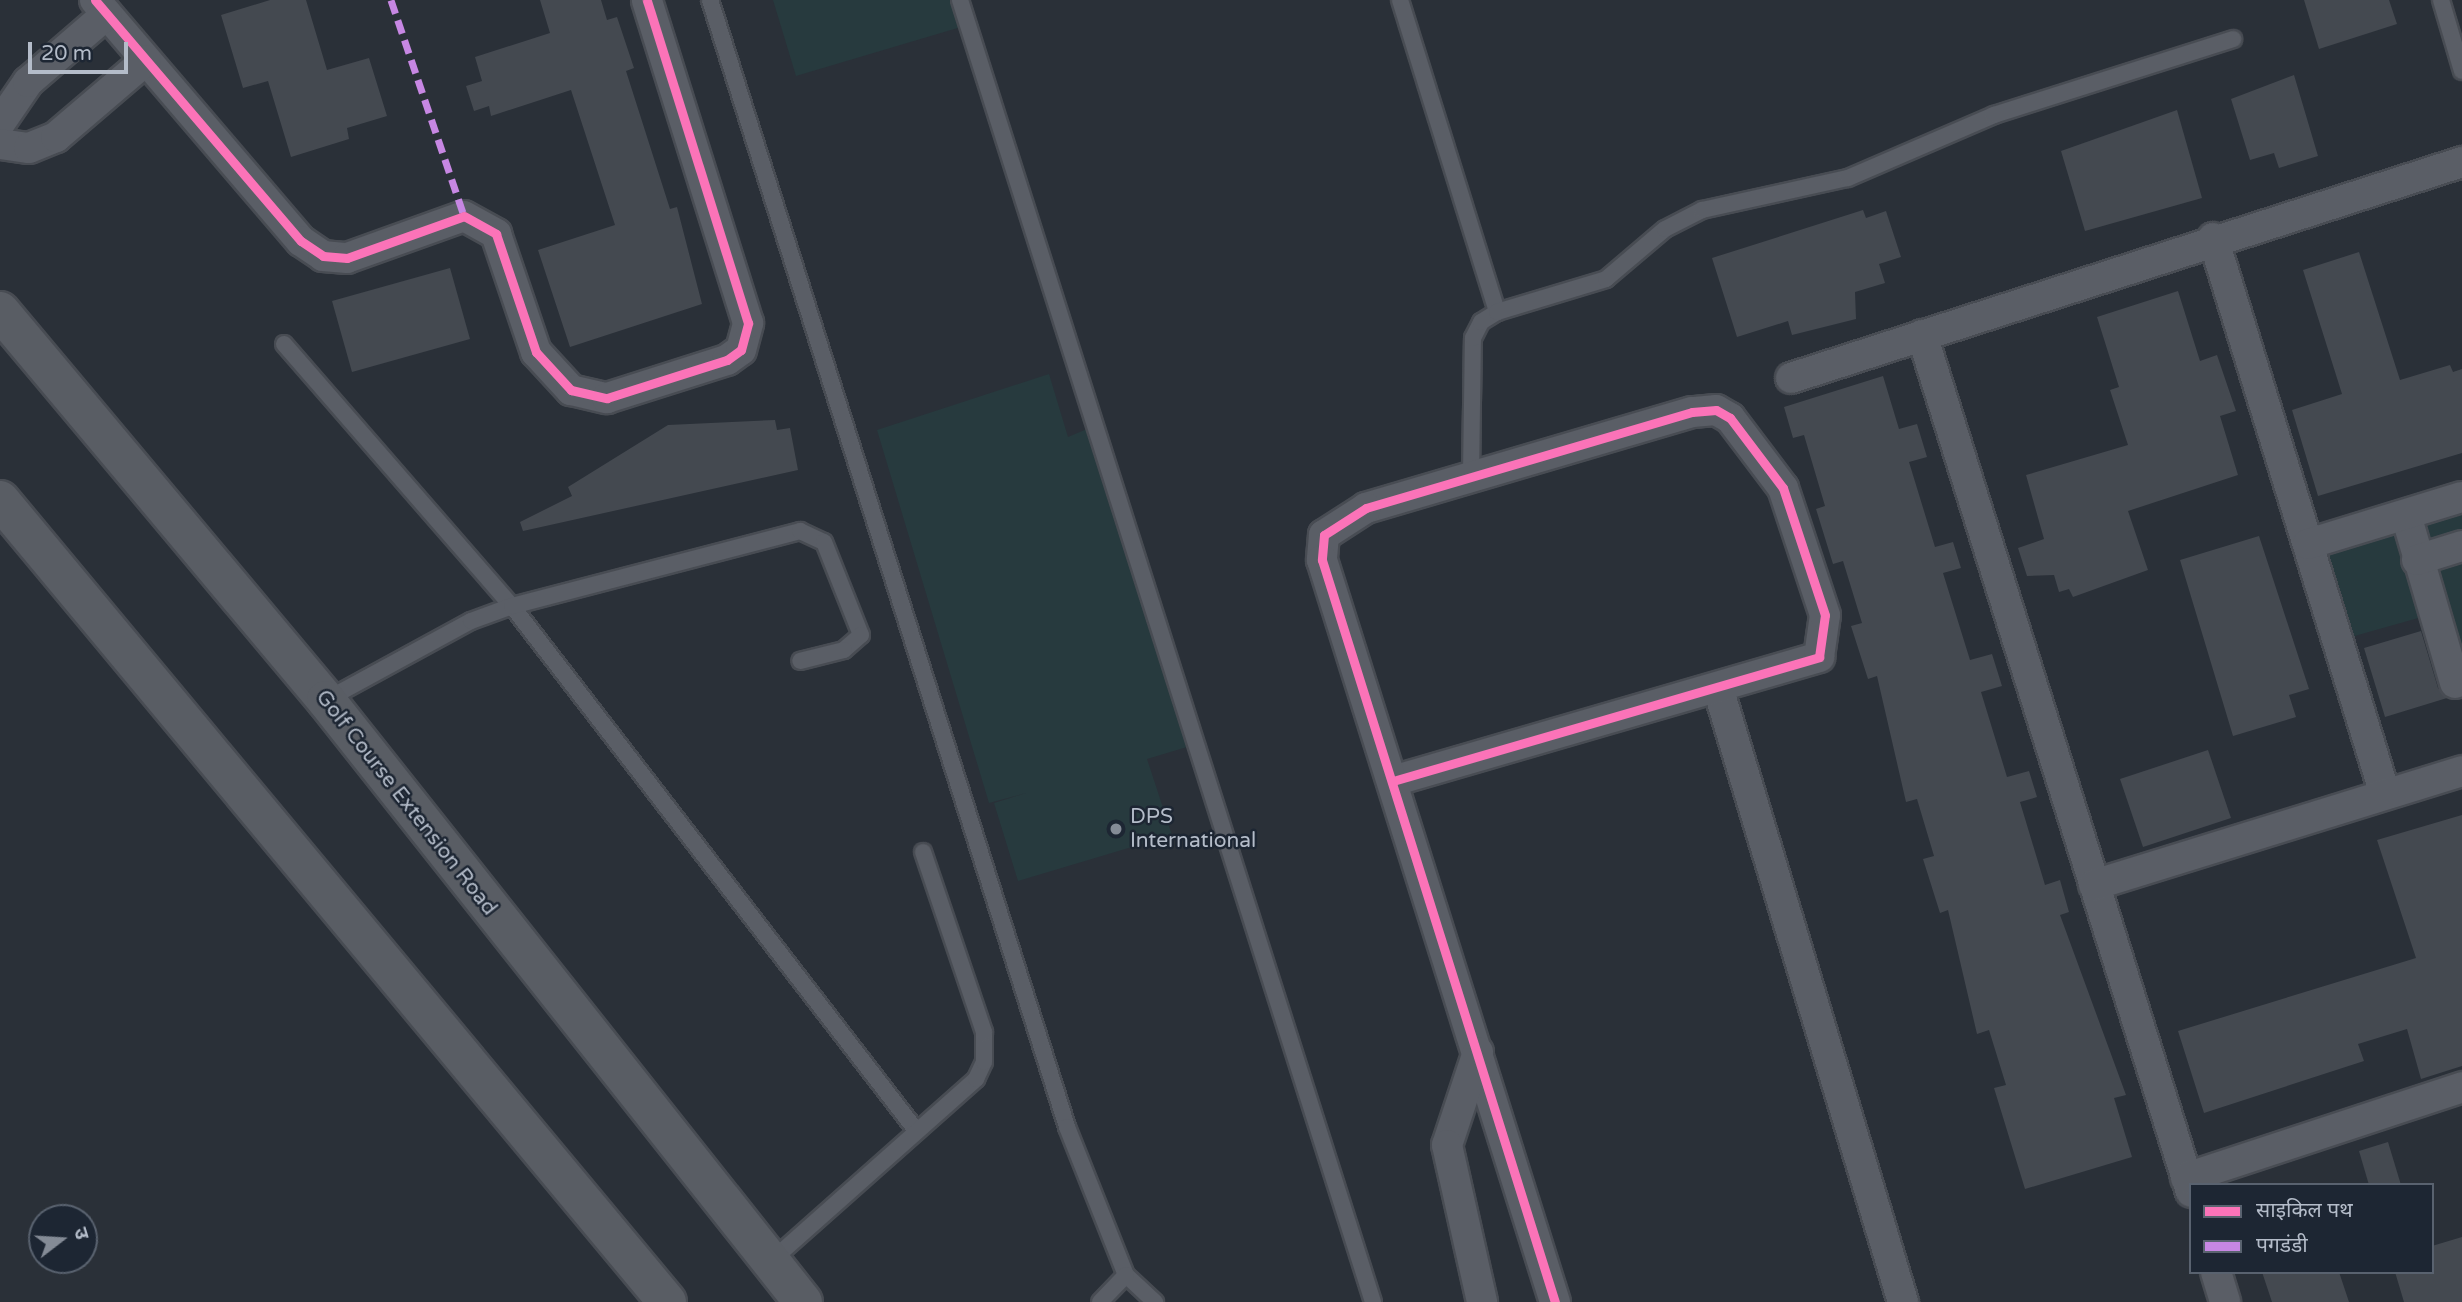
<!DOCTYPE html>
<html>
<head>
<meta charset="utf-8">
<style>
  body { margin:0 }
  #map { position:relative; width:2462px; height:1302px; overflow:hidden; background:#2a3038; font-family:"Varela Round","Noto Sans Devanagari",sans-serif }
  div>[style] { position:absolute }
  .green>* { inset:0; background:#273a3e }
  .building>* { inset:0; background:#444950 }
  .roads { filter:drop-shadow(2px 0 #484c53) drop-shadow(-2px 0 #484c53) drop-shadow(0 2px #484c53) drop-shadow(0 -2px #484c53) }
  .service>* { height:16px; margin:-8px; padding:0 8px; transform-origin:8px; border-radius:8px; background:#5a5e66 }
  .minor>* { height:30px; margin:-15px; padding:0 15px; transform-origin:15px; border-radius:15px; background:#5a5e66 }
  .secondary>* { height:38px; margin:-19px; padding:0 19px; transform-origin:19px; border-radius:19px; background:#595d64 }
  .quiet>* { height:7px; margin-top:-3.5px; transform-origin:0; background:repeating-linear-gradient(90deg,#c787e3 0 14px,transparent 0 21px) }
  .cycleway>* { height:9px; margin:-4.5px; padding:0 4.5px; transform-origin:4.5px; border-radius:4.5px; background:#fb73b8 }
  .dots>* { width:19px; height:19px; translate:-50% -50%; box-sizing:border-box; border:4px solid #1d2633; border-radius:50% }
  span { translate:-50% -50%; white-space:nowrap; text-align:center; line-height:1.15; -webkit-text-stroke:5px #1d2633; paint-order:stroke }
  .street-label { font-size:21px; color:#b4bcc9 }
  .poi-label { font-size:21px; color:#b4bcc9 }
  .left { translate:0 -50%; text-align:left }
  .legend { position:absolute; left:2189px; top:1183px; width:245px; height:91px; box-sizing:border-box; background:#1d2633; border:2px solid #59626f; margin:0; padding:9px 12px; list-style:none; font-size:21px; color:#b4bcc9 }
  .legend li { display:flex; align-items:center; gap:14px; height:35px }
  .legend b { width:35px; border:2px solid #59626f }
  .north { position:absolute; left:28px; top:1204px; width:70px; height:70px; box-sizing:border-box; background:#1d2633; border:2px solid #59626f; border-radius:50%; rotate:73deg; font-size:19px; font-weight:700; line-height:28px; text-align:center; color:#b4bcc9 }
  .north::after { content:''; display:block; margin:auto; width:24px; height:32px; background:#848b96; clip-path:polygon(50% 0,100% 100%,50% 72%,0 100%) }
  .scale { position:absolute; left:28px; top:42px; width:100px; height:32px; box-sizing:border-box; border:4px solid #b4bcc9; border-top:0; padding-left:9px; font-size:21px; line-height:24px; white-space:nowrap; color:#b4bcc9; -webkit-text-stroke:5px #1d2633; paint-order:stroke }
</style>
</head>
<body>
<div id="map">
  <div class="green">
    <i style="clip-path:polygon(773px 0,952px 0,961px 27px,796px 76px)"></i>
    <i style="clip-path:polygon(1049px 374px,1068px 437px,1087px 429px,1187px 747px,1147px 759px,1172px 835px,1018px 881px,994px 803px,1026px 793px,989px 803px,877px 430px)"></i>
    <i style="clip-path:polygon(2462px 510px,2462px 669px,2443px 611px,2351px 637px,2325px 552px)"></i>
  </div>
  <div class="building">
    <i style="clip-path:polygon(270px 0,306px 0,327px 70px,369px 58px,387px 116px,347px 128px,349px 139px,291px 157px,268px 81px,243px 88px,221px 15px)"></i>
    <i style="clip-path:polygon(540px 0,601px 0,607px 20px,617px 17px,634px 68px,626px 71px,670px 209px,677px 207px,702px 304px,570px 347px,538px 250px,615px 225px,571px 90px,491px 116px,489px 106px,474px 111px,466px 86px,482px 81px,475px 57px,550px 33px)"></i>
    <i style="clip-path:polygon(2304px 0,2389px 0,2397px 24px,2319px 49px)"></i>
    <i style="clip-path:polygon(2294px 75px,2318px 156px,2279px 168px,2274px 153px,2250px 160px,2231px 99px)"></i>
    <i style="clip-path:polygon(2177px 110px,2202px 198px,2085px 231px,2061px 151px)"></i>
    <i style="clip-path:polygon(1863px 210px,1866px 218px,1886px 211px,1901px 257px,1879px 264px,1885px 283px,1855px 292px,1856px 319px,1792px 335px,1788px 321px,1737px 337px,1712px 258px)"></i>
    <i style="clip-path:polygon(2359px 252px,2400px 380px,2450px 365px,2453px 372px,2462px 369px,2462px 453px,2318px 496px,2292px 410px,2342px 394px,2303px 270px)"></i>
    <i style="clip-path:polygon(450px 268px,470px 339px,352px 372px,332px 301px)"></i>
    <i style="clip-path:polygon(2178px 291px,2200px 361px,2217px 355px,2236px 411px,2220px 416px,2238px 475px,2128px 511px,2148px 570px,2073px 597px,2069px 589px,2059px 592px,2054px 575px,2027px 576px,2018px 548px,2044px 539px,2026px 475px,2128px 445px,2110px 390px,2119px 387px,2097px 317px)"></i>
    <i style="clip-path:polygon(1883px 376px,1899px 429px,1917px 424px,1927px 457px,1909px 462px,1935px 547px,1953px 542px,1961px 568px,1943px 573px,1970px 660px,1992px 654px,2002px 686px,1981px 692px,2007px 777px,2029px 771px,2037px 797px,2020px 802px,2045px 885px,2060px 880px,2069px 912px,2060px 915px,2126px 1095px,2114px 1098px,2132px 1157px,2025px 1189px,1994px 1088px,2006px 1085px,1989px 1030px,1977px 1034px,1948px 910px,1940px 913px,1923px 859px,1934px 856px,1917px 799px,1906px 802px,1877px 676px,1868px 679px,1851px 626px,1862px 623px,1843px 561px,1833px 564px,1816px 509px,1825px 506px,1804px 435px,1793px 438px,1784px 407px)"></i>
    <i style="clip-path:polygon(775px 420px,777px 430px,790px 428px,798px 470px,523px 531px,520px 522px,572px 496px,568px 487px,668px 425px)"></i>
    <i style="clip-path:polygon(2259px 536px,2309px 689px,2289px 695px,2296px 717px,2233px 736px,2180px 560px)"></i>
    <i style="clip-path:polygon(2421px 631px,2438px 688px,2447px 698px,2385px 717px,2364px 648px)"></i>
    <i style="clip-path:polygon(2208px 750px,2231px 818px,2143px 847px,2120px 779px)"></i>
    <i style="clip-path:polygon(2462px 815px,2462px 1066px,2421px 1079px,2407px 1029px,2358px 1044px,2364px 1061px,2204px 1113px,2178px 1031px,2416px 958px,2377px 840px)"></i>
    <i style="clip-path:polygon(2388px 1142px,2401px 1185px,2369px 1185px,2359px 1151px)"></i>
    <i style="clip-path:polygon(2462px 1237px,2462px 1302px,2404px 1302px,2395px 1272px,2432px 1272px,2432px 1246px)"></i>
    <i style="clip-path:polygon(2262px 1272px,2339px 1272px,2349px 1302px,2272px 1302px)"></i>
  </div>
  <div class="roads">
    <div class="service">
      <i style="left:710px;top:0;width:1182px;rotate:72.42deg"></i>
      <i style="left:1067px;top:1127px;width:159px;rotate:68.3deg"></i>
      <i style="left:1126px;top:1275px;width:40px;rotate:43deg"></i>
      <i style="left:960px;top:0;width:1366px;rotate:72.4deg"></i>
      <i style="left:1400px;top:0;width:327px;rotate:72.7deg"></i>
      <i style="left:2441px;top:0;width:74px;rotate:73.5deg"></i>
      <i style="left:284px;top:344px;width:347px;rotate:49deg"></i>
      <i style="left:512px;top:606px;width:660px;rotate:52.38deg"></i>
      <i style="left:1471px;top:476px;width:138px;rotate:-89.2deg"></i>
      <i style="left:1473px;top:338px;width:18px;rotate:-63deg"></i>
      <i style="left:1481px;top:322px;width:19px;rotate:-32deg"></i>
      <i style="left:1497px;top:312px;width:114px;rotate:-16.8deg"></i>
      <i style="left:1606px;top:279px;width:77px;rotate:-40.3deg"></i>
      <i style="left:1665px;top:229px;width:42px;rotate:-27.2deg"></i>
      <i style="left:1702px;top:210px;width:149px;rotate:-12.4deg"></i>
      <i style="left:1848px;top:178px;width:159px;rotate:-23.3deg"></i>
      <i style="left:1994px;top:115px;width:251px;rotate:-17.6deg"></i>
      <i style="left:326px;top:700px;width:165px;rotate:-28.6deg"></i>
      <i style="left:471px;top:621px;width:44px;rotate:-20.1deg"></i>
      <i style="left:512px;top:606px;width:298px;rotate:-14.6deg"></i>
      <i style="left:800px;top:531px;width:26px;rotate:25deg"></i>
      <i style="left:824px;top:542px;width:100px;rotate:68.3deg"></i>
      <i style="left:861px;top:635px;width:23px;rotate:139deg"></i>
      <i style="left:844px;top:650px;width:45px;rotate:166deg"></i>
      <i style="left:770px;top:1262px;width:276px;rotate:-41.6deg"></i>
      <i style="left:976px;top:1079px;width:19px;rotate:-65deg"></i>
      <i style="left:984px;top:1062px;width:30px;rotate:-90deg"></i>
      <i style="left:984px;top:1032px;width:190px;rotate:-108.7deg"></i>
      <i style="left:1100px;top:1302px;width:37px;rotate:-46deg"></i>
    </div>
    <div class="minor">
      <i style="left:95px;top:0;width:317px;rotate:49.5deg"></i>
      <i style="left:301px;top:241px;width:27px;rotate:34deg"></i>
      <i style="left:323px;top:256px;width:24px;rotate:5deg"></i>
      <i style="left:347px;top:258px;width:124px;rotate:-19.7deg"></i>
      <i style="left:464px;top:216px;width:37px;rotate:29deg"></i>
      <i style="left:496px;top:234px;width:125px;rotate:71.3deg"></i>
      <i style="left:536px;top:352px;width:52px;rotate:47.4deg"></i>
      <i style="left:571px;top:390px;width:37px;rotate:13deg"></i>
      <i style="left:607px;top:398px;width:126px;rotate:-17.6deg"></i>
      <i style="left:727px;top:360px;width:17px;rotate:-36deg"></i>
      <i style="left:741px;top:350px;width:28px;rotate:-75deg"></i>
      <i style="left:748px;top:323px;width:338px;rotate:-107.4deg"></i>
      <i style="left:0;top:123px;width:50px;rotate:-55.7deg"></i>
      <i style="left:28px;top:82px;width:104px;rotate:-40.7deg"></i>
      <i style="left:0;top:144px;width:29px;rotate:8deg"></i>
      <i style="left:29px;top:148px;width:29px;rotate:-22deg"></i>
      <i style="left:56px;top:137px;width:118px;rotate:-40.5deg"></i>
      <i style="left:2213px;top:238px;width:582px;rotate:72.81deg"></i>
      <i style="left:1922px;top:335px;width:898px;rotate:72.57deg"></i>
      <i style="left:1791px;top:378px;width:705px;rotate:-17.84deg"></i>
      <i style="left:2406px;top:515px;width:175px;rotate:73.7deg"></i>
      <i style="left:2308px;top:544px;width:161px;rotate:-17deg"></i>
      <i style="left:2417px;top:560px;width:47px;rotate:-17.3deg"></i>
      <i style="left:1718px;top:688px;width:641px;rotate:73.23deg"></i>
      <i style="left:1393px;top:781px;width:444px;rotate:-16.2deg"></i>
      <i style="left:1819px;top:657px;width:42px;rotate:-81.9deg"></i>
      <i style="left:1825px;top:615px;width:134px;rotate:-108.3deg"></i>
      <i style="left:1783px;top:488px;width:88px;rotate:-127.1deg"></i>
      <i style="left:1730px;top:418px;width:16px;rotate:-150deg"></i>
      <i style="left:1716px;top:410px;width:24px;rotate:175deg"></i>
      <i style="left:1692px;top:412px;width:340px;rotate:163.6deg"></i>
      <i style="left:1366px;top:508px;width:50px;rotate:147.3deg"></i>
      <i style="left:1324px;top:535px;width:25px;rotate:95deg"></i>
      <i style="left:1322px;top:560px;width:778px;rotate:72.57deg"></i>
      <i style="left:2094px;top:885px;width:385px;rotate:-17.2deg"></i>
      <i style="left:1478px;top:1052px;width:98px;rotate:108.4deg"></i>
      <i style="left:1447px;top:1145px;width:161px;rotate:77.4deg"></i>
      <i style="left:2186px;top:1178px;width:291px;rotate:-18.2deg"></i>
      <i style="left:2216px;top:1272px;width:31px;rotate:73deg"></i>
    </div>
    <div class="secondary">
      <i style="left:0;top:311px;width:508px;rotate:50.04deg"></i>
      <i style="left:326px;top:700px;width:768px;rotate:51.61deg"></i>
      <i style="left:0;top:500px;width:1043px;rotate:50.25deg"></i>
    </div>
  </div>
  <div class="quiet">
    <i style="left:391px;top:0;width:228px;rotate:71.3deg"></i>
  </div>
  <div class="cycleway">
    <i style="left:95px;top:0;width:317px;rotate:49.5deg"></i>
    <i style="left:301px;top:241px;width:27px;rotate:34deg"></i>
    <i style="left:323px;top:256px;width:24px;rotate:5deg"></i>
    <i style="left:347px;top:258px;width:124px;rotate:-19.7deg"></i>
    <i style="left:464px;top:216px;width:37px;rotate:29deg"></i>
    <i style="left:496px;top:234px;width:125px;rotate:71.3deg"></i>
    <i style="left:536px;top:352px;width:52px;rotate:47.4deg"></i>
    <i style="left:571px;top:390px;width:37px;rotate:13deg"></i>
    <i style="left:607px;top:398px;width:126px;rotate:-17.6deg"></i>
    <i style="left:727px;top:360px;width:17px;rotate:-36deg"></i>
    <i style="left:741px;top:350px;width:28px;rotate:-75deg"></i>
    <i style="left:748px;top:323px;width:338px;rotate:-107.4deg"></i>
    <i style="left:1393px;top:781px;width:444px;rotate:-16.2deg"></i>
    <i style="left:1819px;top:657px;width:42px;rotate:-81.9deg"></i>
    <i style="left:1825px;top:615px;width:134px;rotate:-108.3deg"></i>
    <i style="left:1783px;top:488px;width:88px;rotate:-127.1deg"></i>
    <i style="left:1730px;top:418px;width:16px;rotate:-150deg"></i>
    <i style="left:1716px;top:410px;width:24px;rotate:175deg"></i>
    <i style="left:1692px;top:412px;width:340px;rotate:163.6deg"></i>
    <i style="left:1366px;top:508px;width:50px;rotate:147.3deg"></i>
    <i style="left:1324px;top:535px;width:25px;rotate:95deg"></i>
    <i style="left:1322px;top:560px;width:778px;rotate:72.57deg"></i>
  </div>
  <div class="dots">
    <i style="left:1116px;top:829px;background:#848b96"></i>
  </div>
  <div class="street-label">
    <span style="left:406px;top:803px;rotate:52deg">Golf Course Extension Road</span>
  </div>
  <div class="poi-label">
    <span class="left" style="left:1130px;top:829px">DPS<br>International</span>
  </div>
  <ul class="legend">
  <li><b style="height:9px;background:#fb73b8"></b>साइकिल पथ</li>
  <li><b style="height:9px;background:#c787e3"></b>पगडंडी</li>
  </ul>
  <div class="north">उ</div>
  <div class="scale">20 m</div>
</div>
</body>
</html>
